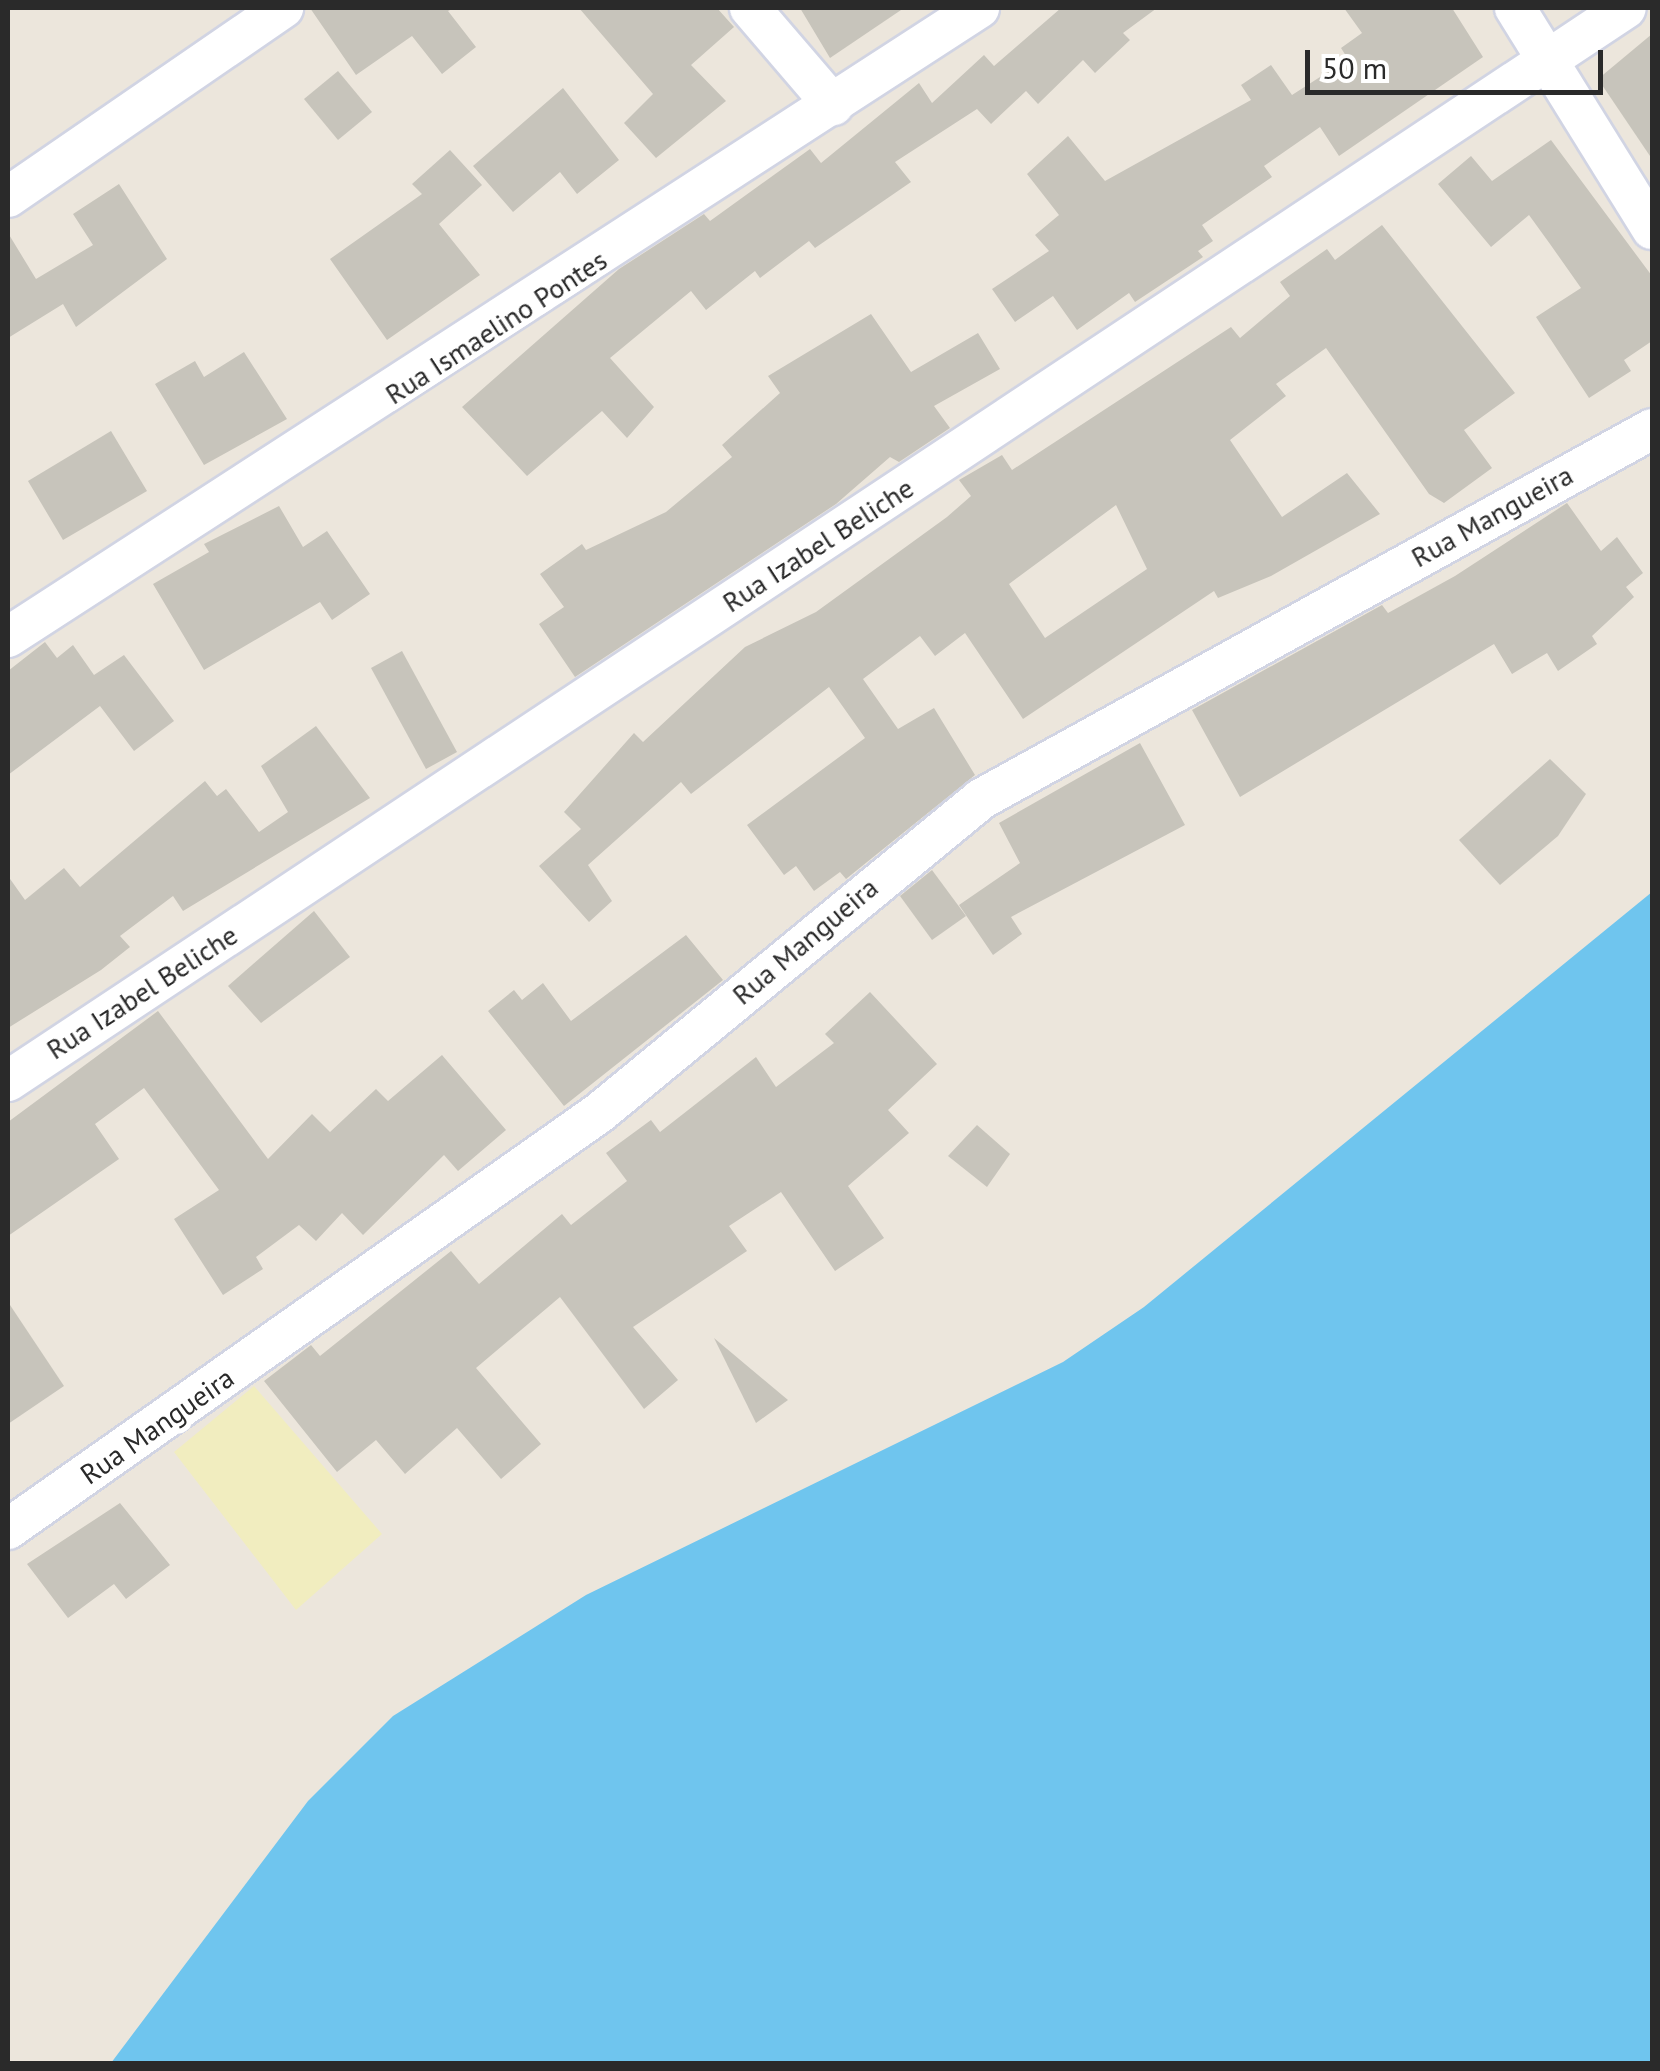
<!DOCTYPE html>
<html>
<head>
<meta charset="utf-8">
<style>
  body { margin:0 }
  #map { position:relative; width:1660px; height:2071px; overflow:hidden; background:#ece6dc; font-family:"PT Sans",sans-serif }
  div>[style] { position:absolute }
  .sand>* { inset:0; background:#f1edbf }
  .water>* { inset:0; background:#6fc5ee }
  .building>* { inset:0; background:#c7c4bb }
  .roads { filter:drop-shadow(2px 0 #d1d4e3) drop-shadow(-2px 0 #d1d4e3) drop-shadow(0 2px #d1d4e3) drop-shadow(0 -2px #d1d4e3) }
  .minor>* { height:40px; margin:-20px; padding:0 20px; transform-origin:20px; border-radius:20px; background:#fff }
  span { translate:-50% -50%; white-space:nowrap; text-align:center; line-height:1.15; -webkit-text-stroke:10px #fff; paint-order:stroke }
  .street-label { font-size:28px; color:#2a2a2a }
  .frame { position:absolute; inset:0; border:10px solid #2a2a2a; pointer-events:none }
  .scale { position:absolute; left:1305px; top:50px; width:298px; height:45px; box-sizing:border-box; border:5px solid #2a2a2a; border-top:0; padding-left:12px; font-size:30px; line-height:35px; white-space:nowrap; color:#2a2a2a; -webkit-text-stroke:8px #fff; paint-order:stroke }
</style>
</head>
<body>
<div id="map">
  <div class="sand">
    <i style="clip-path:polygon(254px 1386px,382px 1534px,296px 1610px,174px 1452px)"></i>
  </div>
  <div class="water">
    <i style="clip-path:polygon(1652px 892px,1652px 2063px,111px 2063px,308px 1801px,393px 1716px,586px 1595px,1063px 1362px,1144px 1307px)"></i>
  </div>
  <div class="building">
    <i style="clip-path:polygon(310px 8px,454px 8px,448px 11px,476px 47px,442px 74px,412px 36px,356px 75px)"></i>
    <i style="clip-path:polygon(579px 8px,717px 8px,734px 27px,691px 65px,726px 101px,656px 158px,624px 123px,653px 94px)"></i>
    <i style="clip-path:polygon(800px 8px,904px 8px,830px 58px)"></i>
    <i style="clip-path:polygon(1061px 8px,1157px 8px,1123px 33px,1130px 40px,1095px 73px,1083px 60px,1038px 104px,1026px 91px,991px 124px,977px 109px,895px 162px,911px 182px,815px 248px,809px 241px,760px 278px,755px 271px,706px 310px,691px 291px,610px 358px,654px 407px,627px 438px,602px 411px,527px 476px,462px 407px,619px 269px,704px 214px,710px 221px,810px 149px,821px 163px,919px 83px,932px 103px,984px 55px,994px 66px)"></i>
    <i style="clip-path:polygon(1344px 8px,1452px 8px,1483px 57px,1339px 156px,1320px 127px,1264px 166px,1272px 177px,1202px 225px,1213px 241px,1198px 251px,1203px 257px,1135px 302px,1129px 293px,1077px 330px,1053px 296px,1015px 322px,992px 289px,1049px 251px,1035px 235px,1059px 215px,1027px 174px,1068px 136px,1105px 181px,1251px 100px,1241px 85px,1271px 65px,1292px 95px,1348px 59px,1341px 48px,1362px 33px)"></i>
    <i style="clip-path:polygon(1652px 34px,1652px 159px,1598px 79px)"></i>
    <i style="clip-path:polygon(338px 71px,372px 112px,338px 140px,304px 99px)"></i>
    <i style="clip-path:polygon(563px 88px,619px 160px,577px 194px,560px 172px,513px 212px,473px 166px)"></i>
    <i style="clip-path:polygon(1551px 140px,1652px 276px,1652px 341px,1624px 360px,1631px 371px,1589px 398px,1536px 317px,1581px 288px,1550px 244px,1529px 215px,1491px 247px,1438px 184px,1471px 156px,1492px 181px)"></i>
    <i style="clip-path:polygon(450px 150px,482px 185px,439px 224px,480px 275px,387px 340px,330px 259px,422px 194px,412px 184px)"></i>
    <i style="clip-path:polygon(119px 184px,167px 259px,76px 327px,63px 304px,8px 338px,8px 233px,36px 279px,93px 245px,73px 214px)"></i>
    <i style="clip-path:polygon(evenodd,1382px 225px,1515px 393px,1464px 430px,1492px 468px,1444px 503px,1429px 494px,1326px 348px,1276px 384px,1286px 396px,1230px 440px,1282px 517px,1347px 473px,1380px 514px,1271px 576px,1218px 598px,1214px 591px,1023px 719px,965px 633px,935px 656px,920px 636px,863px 679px,898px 729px,934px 708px,975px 775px,846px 879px,840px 872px,814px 891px,796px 866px,784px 875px,747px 825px,865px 738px,829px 687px,691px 794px,681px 782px,588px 865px,612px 901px,589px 922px,539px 866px,581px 829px,564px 812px,634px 733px,643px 742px,745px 647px,816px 612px,947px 517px,971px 496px,959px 480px,1002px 455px,1012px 470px,1231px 327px,1240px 338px,1290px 296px,1280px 282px,1327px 249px,1335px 260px,1382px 225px,1116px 505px,1147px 569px,1045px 638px,1009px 584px,1116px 505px)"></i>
    <i style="clip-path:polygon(871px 314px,911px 372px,978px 333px,1000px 369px,934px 406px,950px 428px,899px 462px,890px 457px,836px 504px,575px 677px,539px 624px,564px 607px,540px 574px,582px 544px,586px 550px,666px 512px,732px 457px,722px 445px,780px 393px,768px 376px)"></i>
    <i style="clip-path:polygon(244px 352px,287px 419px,204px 465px,155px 384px,195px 361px,204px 377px)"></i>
    <i style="clip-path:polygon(111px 431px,147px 491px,63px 540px,28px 481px)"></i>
    <i style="clip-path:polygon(1567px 503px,1601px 551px,1617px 537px,1643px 573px,1626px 587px,1634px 597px,1592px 636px,1597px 644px,1558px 671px,1547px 653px,1512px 674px,1494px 644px,1240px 797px,1192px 710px,1382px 605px,1388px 613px,1455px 576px)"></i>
    <i style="clip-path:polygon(279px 506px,303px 547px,327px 531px,370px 594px,332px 620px,320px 602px,204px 670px,153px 584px,209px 552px,204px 544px)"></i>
    <i style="clip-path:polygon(45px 642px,57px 658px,73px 645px,94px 675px,124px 655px,174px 721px,134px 751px,100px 706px,8px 775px,8px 671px)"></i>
    <i style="clip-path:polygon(402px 651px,457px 752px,426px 769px,371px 668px)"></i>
    <i style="clip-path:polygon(316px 726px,370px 798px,183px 911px,173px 896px,120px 936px,130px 947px,101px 970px,8px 1028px,8px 876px,25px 900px,64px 868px,80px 887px,205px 781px,217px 796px,226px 789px,259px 832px,288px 812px,261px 766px)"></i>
    <i style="clip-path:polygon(1140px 743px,1185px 825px,1011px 917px,1022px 934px,993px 955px,959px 905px,1020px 863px,999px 823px)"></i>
    <i style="clip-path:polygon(1550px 759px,1586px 794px,1558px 836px,1500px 885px,1459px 840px)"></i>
    <i style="clip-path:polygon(932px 870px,966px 916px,932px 940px,900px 896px)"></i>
    <i style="clip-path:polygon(314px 911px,350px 957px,261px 1023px,228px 986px)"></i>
    <i style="clip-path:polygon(686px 935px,723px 980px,564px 1106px,488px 1011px,514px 990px,522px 1000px,543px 983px,571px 1021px)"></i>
    <i style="clip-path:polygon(870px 992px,937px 1064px,888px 1110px,909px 1133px,848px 1186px,884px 1238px,835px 1271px,781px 1192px,729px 1226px,747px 1251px,633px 1327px,678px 1380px,644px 1409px,560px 1297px,476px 1368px,541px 1444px,501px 1479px,457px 1428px,405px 1474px,376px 1440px,337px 1472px,264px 1381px,311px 1345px,320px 1356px,451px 1251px,479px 1284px,562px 1214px,571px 1225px,627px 1181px,606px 1153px,651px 1120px,660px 1132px,756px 1057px,776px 1087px,834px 1043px,825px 1034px)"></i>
    <i style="clip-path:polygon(158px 1011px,268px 1159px,312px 1114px,330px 1132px,376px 1089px,388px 1101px,442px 1055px,506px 1130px,458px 1171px,444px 1155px,363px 1235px,342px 1213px,316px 1241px,299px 1225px,256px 1257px,263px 1269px,223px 1295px,174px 1219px,219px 1190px,144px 1088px,95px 1124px,119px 1159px,8px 1236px,8px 1122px)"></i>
    <i style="clip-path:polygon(977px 1125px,1010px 1154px,987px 1187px,948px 1156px)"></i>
    <i style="clip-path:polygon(8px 1302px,64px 1386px,8px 1424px)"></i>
    <i style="clip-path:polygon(714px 1338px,788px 1400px,756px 1423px)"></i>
    <i style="clip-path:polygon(120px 1503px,170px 1565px,126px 1599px,114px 1584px,68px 1618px,27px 1564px)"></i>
  </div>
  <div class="roads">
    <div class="minor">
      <i style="left:750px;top:8px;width:128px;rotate:49.4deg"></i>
      <i style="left:1515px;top:8px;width:260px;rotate:58.2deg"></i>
      <i style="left:8px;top:197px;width:334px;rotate:-34.5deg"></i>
      <i style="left:8px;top:637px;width:1157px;rotate:-32.93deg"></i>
      <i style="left:8px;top:1081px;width:1941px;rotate:-33.55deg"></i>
      <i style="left:8px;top:1529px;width:723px;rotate:-35.14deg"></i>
      <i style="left:599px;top:1113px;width:494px;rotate:-39.4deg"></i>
      <i style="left:981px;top:799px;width:766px;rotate:-28.87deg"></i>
    </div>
  </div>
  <div class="street-label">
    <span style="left:496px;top:327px;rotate:-33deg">Rua Ismaelino Pontes</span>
    <span style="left:1492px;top:516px;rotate:-29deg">Rua Mangueira</span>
    <span style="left:818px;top:545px;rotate:-33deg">Rua Izabel Beliche</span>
    <span style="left:805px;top:941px;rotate:-40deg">Rua Mangueira</span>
    <span style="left:142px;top:992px;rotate:-33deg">Rua Izabel Beliche</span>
    <span style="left:157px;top:1426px;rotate:-35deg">Rua Mangueira</span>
  </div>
  <div class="frame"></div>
  <div class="scale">50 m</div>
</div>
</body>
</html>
